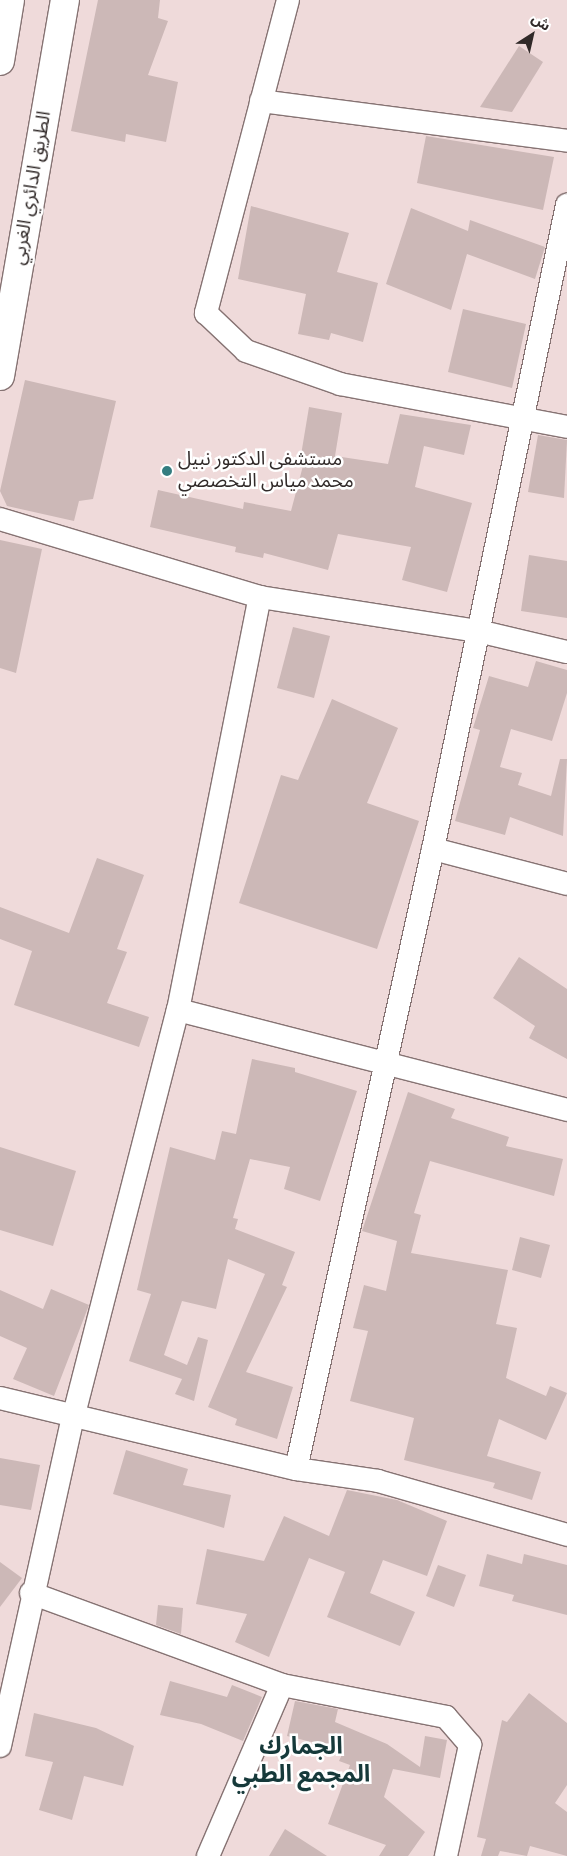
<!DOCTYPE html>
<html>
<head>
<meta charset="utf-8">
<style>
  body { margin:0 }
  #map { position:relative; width:567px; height:1856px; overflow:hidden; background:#efdada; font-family:Signika,"Noto Sans Arabic",sans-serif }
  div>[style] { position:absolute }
  .building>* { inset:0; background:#ccb8b7 }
  .roads { filter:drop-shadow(1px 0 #867373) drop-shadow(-1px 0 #867373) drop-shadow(0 1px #867373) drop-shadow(0 -1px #867373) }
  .minor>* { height:22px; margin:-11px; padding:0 11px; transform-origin:11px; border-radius:11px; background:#fff }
  .primary>* { height:28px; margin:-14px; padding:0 14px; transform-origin:14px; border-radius:14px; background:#fff }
  .dots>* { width:14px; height:14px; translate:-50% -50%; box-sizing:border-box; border:2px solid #fff; border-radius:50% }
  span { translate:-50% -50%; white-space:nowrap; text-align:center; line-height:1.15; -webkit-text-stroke:5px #fff; paint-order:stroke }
  .street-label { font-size:19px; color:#312a29 }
  .poi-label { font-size:19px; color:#312a29 }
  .left { translate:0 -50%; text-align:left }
  .district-label { font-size:24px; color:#16393a; font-weight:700 }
  .north { position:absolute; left:507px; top:10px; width:50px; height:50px; -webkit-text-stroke:4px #fff; paint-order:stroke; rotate:35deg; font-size:14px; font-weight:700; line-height:20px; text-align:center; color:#312a29 }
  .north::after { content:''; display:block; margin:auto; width:18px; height:22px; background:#312a29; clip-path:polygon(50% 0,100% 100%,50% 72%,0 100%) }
</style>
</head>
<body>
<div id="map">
  <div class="building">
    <i style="clip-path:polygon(98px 0,160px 0,158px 18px,168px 21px,148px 75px,178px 82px,166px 142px,126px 134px,125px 142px,71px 131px)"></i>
    <i style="clip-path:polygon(519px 46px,543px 62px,512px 112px,480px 107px)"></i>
    <i style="clip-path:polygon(426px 136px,554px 157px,543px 210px,417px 183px)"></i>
    <i style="clip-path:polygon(251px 206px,349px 233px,337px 272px,378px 283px,363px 342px,331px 333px,329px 340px,298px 334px,306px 294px,238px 279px)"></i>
    <i style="clip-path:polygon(411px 208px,468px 231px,470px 220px,545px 247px,535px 279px,467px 254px,451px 310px,386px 284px)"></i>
    <i style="clip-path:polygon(463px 309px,526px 324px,512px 388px,448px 372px)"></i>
    <i style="clip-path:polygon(25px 380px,116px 401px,93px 499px,79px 501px,74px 521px,7px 506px,0 491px)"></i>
    <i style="clip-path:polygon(309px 407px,342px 413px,335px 456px,388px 464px,400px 414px,471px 425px,464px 455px,424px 446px,415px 487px,472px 503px,447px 592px,402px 580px,411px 547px,338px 534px,328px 570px,264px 553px,263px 558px,235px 552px,236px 547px,150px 527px,158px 490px,243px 509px,244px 502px,291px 511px,304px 462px,300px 461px)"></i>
    <i style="clip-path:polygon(538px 435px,567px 440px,564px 498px,528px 492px)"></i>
    <i style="clip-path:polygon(0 540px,42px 549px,16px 673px,0 668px)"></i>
    <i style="clip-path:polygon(529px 555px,567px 561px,567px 618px,521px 611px)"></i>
    <i style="clip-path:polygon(293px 627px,330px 636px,314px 698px,277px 688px)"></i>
    <i style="clip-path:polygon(536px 661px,567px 670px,567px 693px,552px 741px,511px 729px,500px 767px,522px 773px,518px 785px,551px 796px,560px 759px,567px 759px,563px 836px,510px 817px,505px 835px,455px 821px,480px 730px,473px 728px,489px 676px,528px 687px)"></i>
    <i style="clip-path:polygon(332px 699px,398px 728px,367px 803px,419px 821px,377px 949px,239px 903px,281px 775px,298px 780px)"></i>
    <i style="clip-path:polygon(97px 858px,144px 875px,117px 949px,127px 952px,107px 1003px,149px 1017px,139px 1047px,14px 1005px,32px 951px,0 939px,0 907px,69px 933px)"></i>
    <i style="clip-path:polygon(519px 957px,567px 989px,567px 1059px,529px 1038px,535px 1026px,493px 998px)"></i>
    <i style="clip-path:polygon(252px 1059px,295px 1068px,295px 1072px,357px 1091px,320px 1201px,284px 1189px,290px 1167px,250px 1159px,233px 1218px,238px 1219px,235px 1229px,295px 1252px,282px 1285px,287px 1287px,246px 1372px,293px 1387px,277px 1439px,235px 1425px,237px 1419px,208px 1407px,265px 1274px,228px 1259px,216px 1309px,182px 1301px,164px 1355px,187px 1365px,198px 1337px,208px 1340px,194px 1401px,175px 1394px,182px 1379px,129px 1361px,151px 1294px,137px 1290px,170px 1147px,215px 1160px,222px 1131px,236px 1134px)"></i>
    <i style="clip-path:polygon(408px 1092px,455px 1109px,451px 1118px,509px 1137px,506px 1146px,563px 1159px,554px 1196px,430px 1161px,414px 1213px,421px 1215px,411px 1253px,508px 1270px,496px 1324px,517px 1328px,506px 1378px,546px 1396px,550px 1386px,567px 1393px,546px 1440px,499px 1419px,487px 1456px,541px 1472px,532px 1500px,493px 1488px,495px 1483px,404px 1460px,414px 1418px,350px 1401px,368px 1331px,353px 1328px,364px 1285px,386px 1291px,397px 1241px,362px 1231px)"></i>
    <i style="clip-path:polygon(0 1147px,76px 1171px,53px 1246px,0 1230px)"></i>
    <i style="clip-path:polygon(520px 1237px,550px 1245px,541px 1278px,512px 1270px)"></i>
    <i style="clip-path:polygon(51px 1289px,89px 1305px,54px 1396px,13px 1379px,27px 1348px,0 1336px,0 1290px,43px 1309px)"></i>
    <i style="clip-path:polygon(126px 1450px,188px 1469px,183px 1485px,231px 1495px,224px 1528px,113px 1494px)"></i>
    <i style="clip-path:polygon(0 1458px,40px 1465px,31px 1510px,0 1505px)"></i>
    <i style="clip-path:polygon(347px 1490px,397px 1500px,447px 1521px,427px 1576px,383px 1560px,370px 1593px,415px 1612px,400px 1646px,327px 1617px,345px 1572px,309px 1558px,269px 1657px,235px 1642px,247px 1614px,196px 1604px,207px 1549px,264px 1561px,284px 1516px,329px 1536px)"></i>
    <i style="clip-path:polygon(487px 1554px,522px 1564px,524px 1554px,567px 1565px,567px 1615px,512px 1601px,514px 1595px,479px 1586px)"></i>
    <i style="clip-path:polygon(0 1562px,22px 1578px,0 1607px)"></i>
    <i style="clip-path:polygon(438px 1565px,466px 1575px,454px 1607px,426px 1596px)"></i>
    <i style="clip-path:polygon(158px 1605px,183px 1608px,181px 1634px,156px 1625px)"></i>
    <i style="clip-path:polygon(170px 1681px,227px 1697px,232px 1685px,262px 1697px,243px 1741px,201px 1724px,160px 1715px)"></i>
    <i style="clip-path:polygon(529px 1693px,567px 1723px,567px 1785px,555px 1803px,567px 1812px,567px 1856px,530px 1846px,527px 1856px,500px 1851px,498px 1856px,481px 1856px,486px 1839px,477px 1837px,502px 1720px,507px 1722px)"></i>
    <i style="clip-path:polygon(295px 1701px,338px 1709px,335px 1722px,387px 1744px,420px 1767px,425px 1736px,447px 1740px,440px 1778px,393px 1769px,384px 1797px,425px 1832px,408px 1856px,379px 1856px,386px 1845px,328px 1824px,350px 1765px,339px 1761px,344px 1750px,287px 1736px)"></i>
    <i style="clip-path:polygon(34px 1713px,96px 1728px,134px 1746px,123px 1786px,84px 1776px,72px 1820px,39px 1810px,53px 1762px,25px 1756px)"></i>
    <i style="clip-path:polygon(285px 1829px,327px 1856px,269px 1856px)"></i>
  </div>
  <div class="roads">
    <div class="minor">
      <i style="left:288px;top:0;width:324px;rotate:104.7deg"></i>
      <i style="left:206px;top:313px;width:55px;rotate:43.5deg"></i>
      <i style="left:246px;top:351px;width:100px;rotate:19.3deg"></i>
      <i style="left:340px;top:384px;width:231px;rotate:10.7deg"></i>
      <i style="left:261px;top:101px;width:309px;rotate:7.4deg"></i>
      <i style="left:0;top:519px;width:271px;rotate:16.7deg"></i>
      <i style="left:260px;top:597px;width:221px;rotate:8.9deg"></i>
      <i style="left:478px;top:631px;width:91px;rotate:13.3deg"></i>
      <i style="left:433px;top:849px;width:138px;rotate:14.6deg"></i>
      <i style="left:178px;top:1010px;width:402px;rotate:14.4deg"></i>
      <i style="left:0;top:1398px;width:304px;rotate:13.5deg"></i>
      <i style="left:296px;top:1469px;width:83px;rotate:8.3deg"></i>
      <i style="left:378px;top:1481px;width:197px;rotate:15.9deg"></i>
      <i style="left:296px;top:1469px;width:635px;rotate:-77.54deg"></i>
      <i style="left:433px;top:849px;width:658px;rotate:-78.25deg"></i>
      <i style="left:31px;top:1593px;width:267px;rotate:20.1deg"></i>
      <i style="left:282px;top:1685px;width:167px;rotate:11deg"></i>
      <i style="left:446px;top:1717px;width:37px;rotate:49deg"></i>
      <i style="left:470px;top:1745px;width:114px;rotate:102.2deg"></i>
      <i style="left:0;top:1746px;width:336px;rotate:-77.5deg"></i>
      <i style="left:73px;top:1418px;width:421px;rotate:-75.6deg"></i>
      <i style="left:178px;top:1010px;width:421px;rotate:-78.8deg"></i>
      <i style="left:208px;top:1856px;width:186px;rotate:-66.6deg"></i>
    </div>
    <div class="primary">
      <i style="left:0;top:61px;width:62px;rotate:-80.7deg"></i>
      <i style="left:0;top:376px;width:382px;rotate:-80.2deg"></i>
    </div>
  </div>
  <div class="dots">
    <i style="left:167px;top:471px;background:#347d80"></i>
  </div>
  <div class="street-label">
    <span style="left:32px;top:188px;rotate:-80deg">الطريق الدائري الغربي</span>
  </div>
  <div class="poi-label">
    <span class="left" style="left:178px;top:471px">مستشفى الدكتور نبيل<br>محمد مياس التخصصي</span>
  </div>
  <div class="district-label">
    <span style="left:301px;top:1761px">الجمارك<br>المجمع الطبي</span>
  </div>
  <div class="north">ش</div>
</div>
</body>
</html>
